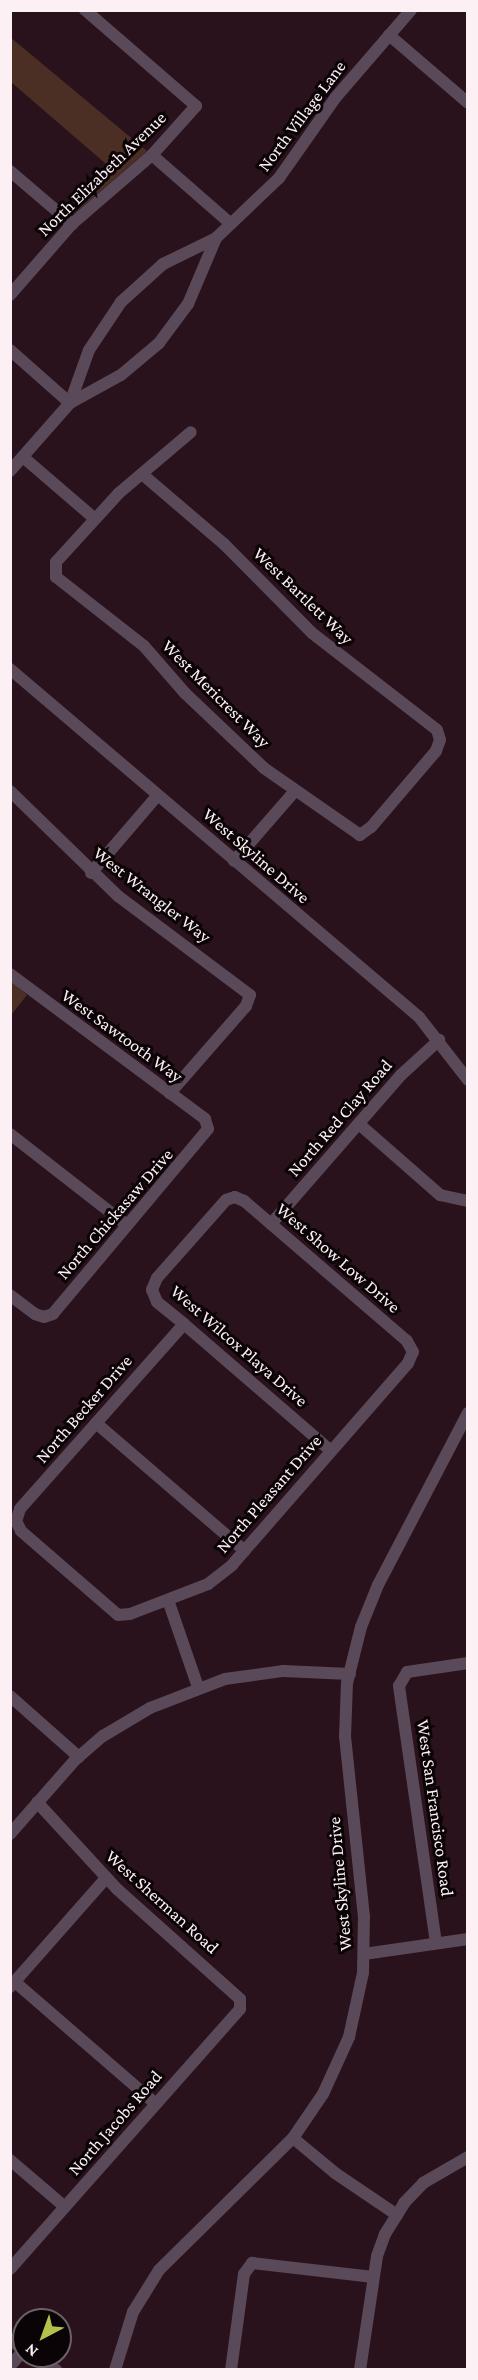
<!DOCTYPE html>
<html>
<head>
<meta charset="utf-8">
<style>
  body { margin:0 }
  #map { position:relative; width:478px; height:2380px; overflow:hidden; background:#29121c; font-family:"Crimson Pro",serif }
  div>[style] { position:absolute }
  .green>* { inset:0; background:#4b2f24 }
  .minor>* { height:12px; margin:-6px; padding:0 6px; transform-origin:6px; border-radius:6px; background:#5a4958 }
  span { translate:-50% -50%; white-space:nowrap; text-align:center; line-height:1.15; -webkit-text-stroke:6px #0b0406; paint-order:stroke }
  .street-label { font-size:18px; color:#fdf0f5 }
  .frame { position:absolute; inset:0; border:12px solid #fdf0f5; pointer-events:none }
  .north { position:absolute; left:12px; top:2308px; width:60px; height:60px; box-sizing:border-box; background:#0b0406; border:2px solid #6c6266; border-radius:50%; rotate:221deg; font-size:16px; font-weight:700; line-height:24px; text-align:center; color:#fdf0f5 }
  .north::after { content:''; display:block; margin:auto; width:21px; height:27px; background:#b3c24b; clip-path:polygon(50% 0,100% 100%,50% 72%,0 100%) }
</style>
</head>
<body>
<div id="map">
  <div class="green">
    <i style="clip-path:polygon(10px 37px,147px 151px,74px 214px,68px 209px,106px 164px,11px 82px)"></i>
    <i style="clip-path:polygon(10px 979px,27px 995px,11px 1015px,10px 1015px)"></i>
  </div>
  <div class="minor">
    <i style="left:389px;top:35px;width:104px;rotate:40.7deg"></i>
    <i style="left:152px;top:155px;width:103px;rotate:41.1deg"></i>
    <i style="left:10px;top:171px;width:82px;rotate:40.5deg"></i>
    <i style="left:10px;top:295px;width:94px;rotate:-48.9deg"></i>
    <i style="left:72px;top:224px;width:106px;rotate:-40.8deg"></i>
    <i style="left:152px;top:155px;width:66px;rotate:-48.1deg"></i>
    <i style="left:196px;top:106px;width:147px;rotate:-139.1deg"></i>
    <i style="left:10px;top:350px;width:80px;rotate:41.5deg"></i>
    <i style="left:70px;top:403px;width:56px;rotate:-70.3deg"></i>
    <i style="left:89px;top:350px;width:58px;rotate:-56.3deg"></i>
    <i style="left:121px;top:302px;width:57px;rotate:-42.1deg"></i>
    <i style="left:163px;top:264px;width:59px;rotate:-26.1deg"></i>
    <i style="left:23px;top:457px;width:95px;rotate:40.7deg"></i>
    <i style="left:10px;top:471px;width:91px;rotate:-48.6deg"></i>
    <i style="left:70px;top:403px;width:58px;rotate:-28.8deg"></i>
    <i style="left:121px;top:375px;width:50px;rotate:-40.1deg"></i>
    <i style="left:159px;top:343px;width:49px;rotate:-53.4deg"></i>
    <i style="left:188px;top:304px;width:72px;rotate:-67deg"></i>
    <i style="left:216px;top:238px;width:87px;rotate:-43.6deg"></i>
    <i style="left:279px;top:178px;width:99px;rotate:-54.9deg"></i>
    <i style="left:336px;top:97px;width:115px;rotate:-49.2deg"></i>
    <i style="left:142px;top:474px;width:108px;rotate:40.5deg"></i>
    <i style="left:224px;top:544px;width:125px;rotate:45.3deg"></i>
    <i style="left:312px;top:633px;width:158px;rotate:37.8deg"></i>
    <i style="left:437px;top:730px;width:10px;rotate:73deg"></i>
    <i style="left:440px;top:740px;width:12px;rotate:110deg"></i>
    <i style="left:436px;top:751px;width:100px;rotate:130.5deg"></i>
    <i style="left:371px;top:827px;width:14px;rotate:144deg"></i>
    <i style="left:360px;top:835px;width:117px;rotate:-145.1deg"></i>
    <i style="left:264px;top:768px;width:110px;rotate:-136.5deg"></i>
    <i style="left:184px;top:692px;width:61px;rotate:-131deg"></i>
    <i style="left:144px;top:646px;width:112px;rotate:-141.9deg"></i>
    <i style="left:56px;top:577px;width:15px;rotate:-90deg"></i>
    <i style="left:56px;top:562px;width:93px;rotate:-47.6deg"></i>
    <i style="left:119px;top:493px;width:94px;rotate:-40.3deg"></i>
    <i style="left:10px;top:669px;width:537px;rotate:40.39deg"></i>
    <i style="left:419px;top:1017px;width:80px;rotate:52.1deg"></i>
    <i style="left:10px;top:791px;width:151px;rotate:44.2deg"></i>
    <i style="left:118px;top:896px;width:165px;rotate:36.9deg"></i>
    <i style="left:250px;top:995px;width:12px;rotate:110deg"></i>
    <i style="left:246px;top:1006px;width:116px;rotate:131.1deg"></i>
    <i style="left:234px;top:861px;width:91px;rotate:-49deg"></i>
    <i style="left:91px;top:873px;width:101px;rotate:-49.4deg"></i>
    <i style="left:10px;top:974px;width:243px;rotate:36.6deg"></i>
    <i style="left:205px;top:1119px;width:10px;rotate:73deg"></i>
    <i style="left:208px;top:1129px;width:241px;rotate:130deg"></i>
    <i style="left:53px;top:1314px;width:9px;rotate:162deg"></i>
    <i style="left:44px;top:1317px;width:9px;rotate:-162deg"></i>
    <i style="left:35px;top:1314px;width:31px;rotate:-143deg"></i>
    <i style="left:359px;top:1124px;width:108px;rotate:41.2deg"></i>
    <i style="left:440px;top:1195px;width:29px;rotate:12deg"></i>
    <i style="left:10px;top:1134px;width:148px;rotate:37.9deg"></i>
    <i style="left:271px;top:1224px;width:198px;rotate:-48.9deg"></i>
    <i style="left:401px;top:1075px;width:52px;rotate:-42.6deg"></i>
    <i style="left:184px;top:1324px;width:247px;rotate:131.6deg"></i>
    <i style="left:20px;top:1509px;width:13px;rotate:108deg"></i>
    <i style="left:16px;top:1521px;width:11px;rotate:63deg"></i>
    <i style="left:21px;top:1531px;width:128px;rotate:40.9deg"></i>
    <i style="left:118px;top:1615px;width:12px;rotate:-5deg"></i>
    <i style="left:130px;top:1614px;width:84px;rotate:-21deg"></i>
    <i style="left:208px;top:1584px;width:31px;rotate:-38deg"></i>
    <i style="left:232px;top:1565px;width:268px;rotate:-48.9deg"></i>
    <i style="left:408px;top:1363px;width:12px;rotate:-66deg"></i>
    <i style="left:413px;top:1352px;width:13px;rotate:-119deg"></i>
    <i style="left:407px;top:1341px;width:215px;rotate:-139.3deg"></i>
    <i style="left:244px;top:1201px;width:10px;rotate:-156deg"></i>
    <i style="left:235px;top:1197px;width:9px;rotate:162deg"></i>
    <i style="left:226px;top:1200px;width:104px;rotate:131.5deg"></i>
    <i style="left:157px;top:1278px;width:13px;rotate:113deg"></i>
    <i style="left:152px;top:1290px;width:13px;rotate:67deg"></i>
    <i style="left:157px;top:1302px;width:35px;rotate:39deg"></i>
    <i style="left:184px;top:1324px;width:194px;rotate:40.8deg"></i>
    <i style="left:96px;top:1423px;width:196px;rotate:40.7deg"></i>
    <i style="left:168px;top:1600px;width:92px;rotate:71deg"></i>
    <i style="left:10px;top:1696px;width:92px;rotate:41.5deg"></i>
    <i style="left:10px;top:1834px;width:98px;rotate:-48.7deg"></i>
    <i style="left:75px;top:1760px;width:37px;rotate:-41deg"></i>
    <i style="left:103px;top:1736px;width:55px;rotate:-30.8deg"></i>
    <i style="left:150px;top:1708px;width:80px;rotate:-21.1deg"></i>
    <i style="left:225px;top:1679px;width:59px;rotate:-7.9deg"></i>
    <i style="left:283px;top:1671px;width:67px;rotate:2.6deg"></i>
    <i style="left:436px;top:1943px;width:260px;rotate:-98.2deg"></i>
    <i style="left:399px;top:1686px;width:16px;rotate:-60deg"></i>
    <i style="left:407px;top:1672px;width:62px;rotate:-8.4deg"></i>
    <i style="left:364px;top:1954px;width:105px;rotate:-8.2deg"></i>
    <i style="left:15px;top:1982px;width:186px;rotate:40.9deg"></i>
    <i style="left:10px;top:1987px;width:145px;rotate:-48.6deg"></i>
    <i style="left:293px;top:2138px;width:55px;rotate:39.8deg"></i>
    <i style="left:335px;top:2173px;width:75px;rotate:34.1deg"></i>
    <i style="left:10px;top:2160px;width:72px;rotate:40.5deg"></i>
    <i style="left:10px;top:2269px;width:347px;rotate:-48.5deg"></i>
    <i style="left:240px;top:2009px;width:10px;rotate:-90deg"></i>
    <i style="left:240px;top:1999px;width:165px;rotate:-138.2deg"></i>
    <i style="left:117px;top:1889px;width:118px;rotate:-132.6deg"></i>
    <i style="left:10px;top:2340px;width:17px;rotate:36deg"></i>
    <i style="left:32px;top:2356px;width:28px;rotate:30deg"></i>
    <i style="left:10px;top:2366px;width:21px;rotate:-49deg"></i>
    <i style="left:115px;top:2370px;width:61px;rotate:-72.8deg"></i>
    <i style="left:133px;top:2312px;width:49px;rotate:-58.2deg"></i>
    <i style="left:159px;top:2270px;width:188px;rotate:-44.6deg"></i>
    <i style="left:293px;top:2138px;width:53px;rotate:-55.7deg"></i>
    <i style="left:323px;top:2094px;width:63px;rotate:-65.5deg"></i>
    <i style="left:349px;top:2037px;width:66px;rotate:-77.7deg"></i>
    <i style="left:363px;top:1973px;width:56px;rotate:-89deg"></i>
    <i style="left:364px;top:1917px;width:181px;rotate:-96deg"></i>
    <i style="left:345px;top:1737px;width:54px;rotate:-87.9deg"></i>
    <i style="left:347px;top:1683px;width:58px;rotate:-76deg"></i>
    <i style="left:361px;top:1627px;width:45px;rotate:-68deg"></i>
    <i style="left:378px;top:1585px;width:194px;rotate:-62.4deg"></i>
    <i style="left:231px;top:2370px;width:97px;rotate:-82.3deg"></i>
    <i style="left:244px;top:2274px;width:14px;rotate:-54deg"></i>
    <i style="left:252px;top:2263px;width:122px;rotate:6.6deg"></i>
    <i style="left:360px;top:2370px;width:115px;rotate:-81.5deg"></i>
    <i style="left:377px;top:2256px;width:23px;rotate:-70deg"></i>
    <i style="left:385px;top:2234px;width:36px;rotate:-58deg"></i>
    <i style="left:404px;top:2203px;width:28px;rotate:-46deg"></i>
    <i style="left:423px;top:2183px;width:52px;rotate:-30deg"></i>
  </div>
  <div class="street-label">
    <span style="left:302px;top:116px;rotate:-53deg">North Village Lane</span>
    <span style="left:102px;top:174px;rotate:-44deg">North Elizabeth Avenue</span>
    <span style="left:303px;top:596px;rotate:44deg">West Bartlett Way</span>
    <span style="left:216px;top:694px;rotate:45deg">West Mericrest Way</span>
    <span style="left:256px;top:856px;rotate:41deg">West Skyline Drive</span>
    <span style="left:152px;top:895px;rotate:38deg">West Wrangler Way</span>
    <span style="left:122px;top:1036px;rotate:36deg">West Sawtooth Way</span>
    <span style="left:340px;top:1118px;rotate:-49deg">North Red Clay Road</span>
    <span style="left:115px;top:1214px;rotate:-49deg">North Chickasaw Drive</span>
    <span style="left:338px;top:1258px;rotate:41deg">West Show Low Drive</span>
    <span style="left:239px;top:1346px;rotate:41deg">West Wilcox Playa Drive</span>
    <span style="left:84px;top:1409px;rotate:-49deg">North Becker Drive</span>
    <span style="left:269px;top:1494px;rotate:-49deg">North Pleasant Drive</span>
    <span style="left:435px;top:1808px;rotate:82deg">West San Francisco Road</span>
    <span style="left:340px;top:1884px;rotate:-95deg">West Skyline Drive</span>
    <span style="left:162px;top:1902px;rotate:42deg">West Sherman Road</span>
    <span style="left:115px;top:2123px;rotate:-49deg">North Jacobs Road</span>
  </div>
  <div class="frame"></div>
  <div class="north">N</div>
</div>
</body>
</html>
